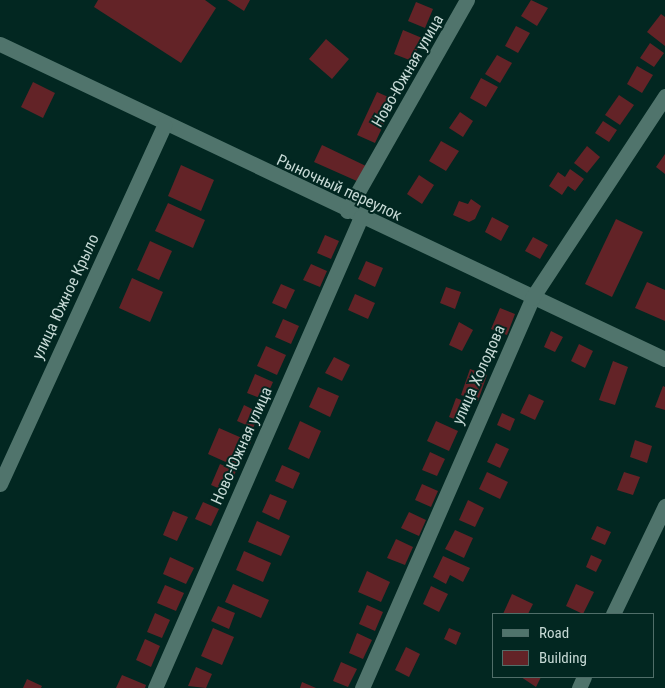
<!DOCTYPE html>
<html>
<head>
<meta charset="utf-8">
<style>
  body { margin:0 }
  #map { position:relative; width:665px; height:688px; overflow:hidden; background:#022721; font-family:"Roboto Condensed",sans-serif }
  div>[style] { position:absolute }
  .building>* { inset:0; background:#632327 }
  .minor>* { height:15px; margin:-7.5px; padding:0 7.5px; transform-origin:7.5px; border-radius:7.5px; background:#50746c }
  span { translate:-50% -50%; white-space:nowrap; text-align:center; line-height:1.15; -webkit-text-stroke:4px #022721; paint-order:stroke }
  .street-label { font-size:16px; color:#c6d9d5 }
  .legend { position:absolute; left:492px; top:613px; width:162px; height:65px; box-sizing:border-box; background:#022721; border:1px solid #506e69; margin:0; padding:6px 9px; list-style:none; font-size:15px; color:#c6d9d5 }
  .legend li { display:flex; align-items:center; gap:10px; height:25px }
  .legend b { width:25px; border:1px solid #506e69 }
</style>
</head>
<body>
<div id="map">
  <div class="building">
    <i style="clip-path:polygon(98px 0,205px 0,216px 8px,181px 63px,94px 7px)"></i>
    <i style="clip-path:polygon(227px 0,250px 0,244px 11px)"></i>
    <i style="clip-path:polygon(531px 0,548px 8px,537px 26px,521px 16px)"></i>
    <i style="clip-path:polygon(416px 2px,433px 9px,425px 28px,408px 21px)"></i>
    <i style="clip-path:polygon(661px 14px,665px 17px,665px 46px,647px 32px)"></i>
    <i style="clip-path:polygon(516px 26px,530px 33px,518px 53px,505px 46px)"></i>
    <i style="clip-path:polygon(403px 30px,422px 38px,412px 61px,394px 54px)"></i>
    <i style="clip-path:polygon(326px 39px,349px 59px,332px 79px,309px 59px)"></i>
    <i style="clip-path:polygon(650px 43px,664px 53px,654px 67px,640px 58px)"></i>
    <i style="clip-path:polygon(497px 55px,512px 63px,500px 83px,485px 74px)"></i>
    <i style="clip-path:polygon(637px 66px,653px 75px,642px 93px,627px 84px)"></i>
    <i style="clip-path:polygon(481px 78px,498px 87px,486px 107px,470px 98px)"></i>
    <i style="clip-path:polygon(33px 82px,55px 93px,43px 118px,21px 107px)"></i>
    <i style="clip-path:polygon(377px 92px,395px 100px,375px 143px,357px 135px)"></i>
    <i style="clip-path:polygon(619px 95px,634px 105px,620px 125px,605px 115px)"></i>
    <i style="clip-path:polygon(460px 112px,473px 121px,463px 137px,449px 128px)"></i>
    <i style="clip-path:polygon(603px 121px,617px 130px,609px 142px,595px 133px)"></i>
    <i style="clip-path:polygon(441px 141px,459px 151px,446px 171px,429px 161px)"></i>
    <i style="clip-path:polygon(322px 145px,366px 166px,359px 182px,314px 162px)"></i>
    <i style="clip-path:polygon(587px 146px,600px 157px,587px 173px,574px 163px)"></i>
    <i style="clip-path:polygon(665px 154px,665px 174px,656px 167px)"></i>
    <i style="clip-path:polygon(181px 165px,214px 180px,201px 211px,168px 196px)"></i>
    <i style="clip-path:polygon(570px 169px,584px 179px,575px 191px,568px 186px,562px 195px,549px 186px,558px 172px,565px 177px)"></i>
    <i style="clip-path:polygon(419px 175px,434px 185px,422px 204px,407px 194px)"></i>
    <i style="clip-path:polygon(471px 199px,481px 206px,475px 219px,469px 222px,453px 215px,459px 201px,468px 204px)"></i>
    <i style="clip-path:polygon(168px 203px,205px 220px,193px 248px,155px 231px)"></i>
    <i style="clip-path:polygon(492px 217px,509px 226px,501px 241px,485px 232px)"></i>
    <i style="clip-path:polygon(616px 219px,643px 232px,612px 297px,585px 284px)"></i>
    <i style="clip-path:polygon(325px 235px,339px 241px,331px 259px,317px 253px)"></i>
    <i style="clip-path:polygon(533px 237px,548px 245px,540px 259px,525px 251px)"></i>
    <i style="clip-path:polygon(150px 241px,172px 251px,159px 280px,137px 270px)"></i>
    <i style="clip-path:polygon(366px 261px,383px 268px,375px 287px,358px 279px)"></i>
    <i style="clip-path:polygon(311px 264px,327px 271px,320px 287px,303px 280px)"></i>
    <i style="clip-path:polygon(132px 278px,163px 292px,150px 322px,119px 308px)"></i>
    <i style="clip-path:polygon(647px 282px,665px 290px,665px 321px,635px 308px)"></i>
    <i style="clip-path:polygon(281px 284px,295px 290px,286px 309px,272px 303px)"></i>
    <i style="clip-path:polygon(446px 287px,461px 292px,455px 309px,440px 303px)"></i>
    <i style="clip-path:polygon(355px 294px,375px 303px,368px 319px,348px 310px)"></i>
    <i style="clip-path:polygon(500px 308px,515px 314px,507px 335px,491px 329px)"></i>
    <i style="clip-path:polygon(283px 319px,299px 326px,291px 344px,275px 337px)"></i>
    <i style="clip-path:polygon(459px 322px,473px 330px,462px 351px,449px 345px)"></i>
    <i style="clip-path:polygon(551px 331px,563px 337px,555px 352px,544px 347px)"></i>
    <i style="clip-path:polygon(579px 344px,593px 351px,585px 368px,571px 361px)"></i>
    <i style="clip-path:polygon(266px 346px,286px 355px,277px 375px,257px 366px)"></i>
    <i style="clip-path:polygon(334px 357px,350px 365px,342px 381px,325px 373px)"></i>
    <i style="clip-path:polygon(613px 361px,628px 367px,615px 405px,599px 400px)"></i>
    <i style="clip-path:polygon(470px 369px,487px 375px,478px 401px,461px 395px)"></i>
    <i style="clip-path:polygon(255px 374px,273px 382px,265px 400px,247px 393px)"></i>
    <i style="clip-path:polygon(663px 386px,665px 387px,665px 410px,655px 407px)"></i>
    <i style="clip-path:polygon(318px 387px,339px 396px,330px 417px,309px 407px)"></i>
    <i style="clip-path:polygon(529px 394px,544px 401px,535px 420px,520px 413px)"></i>
    <i style="clip-path:polygon(456px 398px,469px 403px,462px 422px,449px 417px)"></i>
    <i style="clip-path:polygon(244px 405px,260px 413px,253px 428px,237px 421px)"></i>
    <i style="clip-path:polygon(502px 413px,515px 419px,510px 431px,497px 425px)"></i>
    <i style="clip-path:polygon(300px 421px,321px 431px,309px 459px,288px 449px)"></i>
    <i style="clip-path:polygon(436px 421px,458px 431px,449px 451px,427px 441px)"></i>
    <i style="clip-path:polygon(219px 428px,251px 442px,239px 468px,208px 454px)"></i>
    <i style="clip-path:polygon(635px 440px,652px 446px,647px 463px,630px 457px)"></i>
    <i style="clip-path:polygon(496px 443px,509px 449px,500px 468px,487px 462px)"></i>
    <i style="clip-path:polygon(430px 452px,445px 459px,437px 476px,422px 470px)"></i>
    <i style="clip-path:polygon(220px 464px,236px 471px,227px 492px,211px 485px)"></i>
    <i style="clip-path:polygon(282px 465px,300px 473px,293px 489px,275px 481px)"></i>
    <i style="clip-path:polygon(487px 472px,508px 482px,500px 499px,479px 489px)"></i>
    <i style="clip-path:polygon(624px 472px,640px 477px,633px 495px,617px 490px)"></i>
    <i style="clip-path:polygon(422px 484px,438px 491px,431px 507px,415px 500px)"></i>
    <i style="clip-path:polygon(270px 494px,287px 501px,279px 520px,262px 512px)"></i>
    <i style="clip-path:polygon(468px 500px,484px 508px,475px 527px,459px 520px)"></i>
    <i style="clip-path:polygon(203px 502px,219px 509px,211px 526px,195px 519px)"></i>
    <i style="clip-path:polygon(173px 511px,188px 517px,177px 541px,163px 535px)"></i>
    <i style="clip-path:polygon(409px 512px,426px 520px,419px 536px,401px 528px)"></i>
    <i style="clip-path:polygon(257px 521px,290px 536px,281px 556px,248px 542px)"></i>
    <i style="clip-path:polygon(597px 526px,611px 532px,605px 545px,591px 539px)"></i>
    <i style="clip-path:polygon(455px 530px,473px 538px,464px 558px,445px 549px)"></i>
    <i style="clip-path:polygon(396px 539px,413px 547px,405px 565px,387px 558px)"></i>
    <i style="clip-path:polygon(244px 551px,271px 563px,263px 582px,236px 570px)"></i>
    <i style="clip-path:polygon(591px 555px,602px 560px,596px 572px,586px 567px)"></i>
    <i style="clip-path:polygon(443px 556px,470px 568px,463px 582px,450px 575px,446px 584px,433px 577px)"></i>
    <i style="clip-path:polygon(170px 557px,194px 568px,186px 584px,163px 574px)"></i>
    <i style="clip-path:polygon(367px 571px,390px 582px,381px 602px,358px 592px)"></i>
    <i style="clip-path:polygon(233px 584px,269px 600px,261px 618px,225px 602px)"></i>
    <i style="clip-path:polygon(576px 584px,594px 592px,583px 614px,566px 606px)"></i>
    <i style="clip-path:polygon(165px 585px,184px 593px,176px 611px,157px 603px)"></i>
    <i style="clip-path:polygon(431px 586px,448px 594px,439px 612px,423px 604px)"></i>
    <i style="clip-path:polygon(512px 594px,533px 604px,528px 614px,503px 614px)"></i>
    <i style="clip-path:polygon(367px 605px,383px 612px,375px 631px,359px 624px)"></i>
    <i style="clip-path:polygon(218px 606px,235px 613px,229px 629px,211px 621px)"></i>
    <i style="clip-path:polygon(155px 613px,170px 620px,162px 638px,147px 632px)"></i>
    <i style="clip-path:polygon(213px 628px,234px 637px,222px 665px,201px 656px)"></i>
    <i style="clip-path:polygon(449px 628px,461px 633px,456px 645px,444px 639px)"></i>
    <i style="clip-path:polygon(357px 633px,372px 640px,363px 659px,349px 653px)"></i>
    <i style="clip-path:polygon(145px 639px,160px 646px,151px 667px,136px 660px)"></i>
    <i style="clip-path:polygon(406px 647px,420px 654px,409px 677px,395px 670px)"></i>
    <i style="clip-path:polygon(341px 662px,357px 669px,348px 687px,333px 681px)"></i>
    <i style="clip-path:polygon(196px 667px,212px 674px,206px 688px,188px 686px)"></i>
    <i style="clip-path:polygon(122px 675px,146px 685px,145px 688px,116px 688px)"></i>
    <i style="clip-path:polygon(521px 677px,541px 677px,536px 687px)"></i>
    <i style="clip-path:polygon(27px 679px,42px 686px,41px 688px,23px 688px)"></i>
    <i style="clip-path:polygon(302px 682px,316px 688px,300px 688px)"></i>
  </div>
  <div class="minor">
    <i style="left:0;top:44px;width:736px;rotate:25.35deg"></i>
    <i style="left:347px;top:211px;width:243px;rotate:-60.4deg"></i>
    <i style="left:0;top:484px;width:395px;rotate:-65.4deg"></i>
    <i style="left:613px;top:614px;width:120px;rotate:-64.3deg"></i>
    <i style="left:155px;top:688px;width:514px;rotate:-66.38deg"></i>
    <i style="left:362px;top:688px;width:425px;rotate:-66.4deg"></i>
    <i style="left:532px;top:298px;width:242px;rotate:-56.6deg"></i>
    <i style="left:579px;top:688px;width:12px;rotate:-66deg"></i>
  </div>
  <div class="street-label">
    <span style="left:408px;top:71px;rotate:-60deg">Ново-Южная улица</span>
    <span style="left:339px;top:188px;rotate:25deg">Рыночный переулок</span>
    <span style="left:66px;top:297px;rotate:-65deg">улица Южное Крыло</span>
    <span style="left:479px;top:375px;rotate:-66deg">улица Холодова</span>
    <span style="left:242px;top:446px;rotate:-66deg">Ново-Южная улица</span>
  </div>
  <ul class="legend">
  <li><b style="height:6px;background:#50746c"></b>Road</li>
  <li><b style="height:14px;background:#632327"></b>Building</li>
  </ul>
</div>
</body>
</html>
